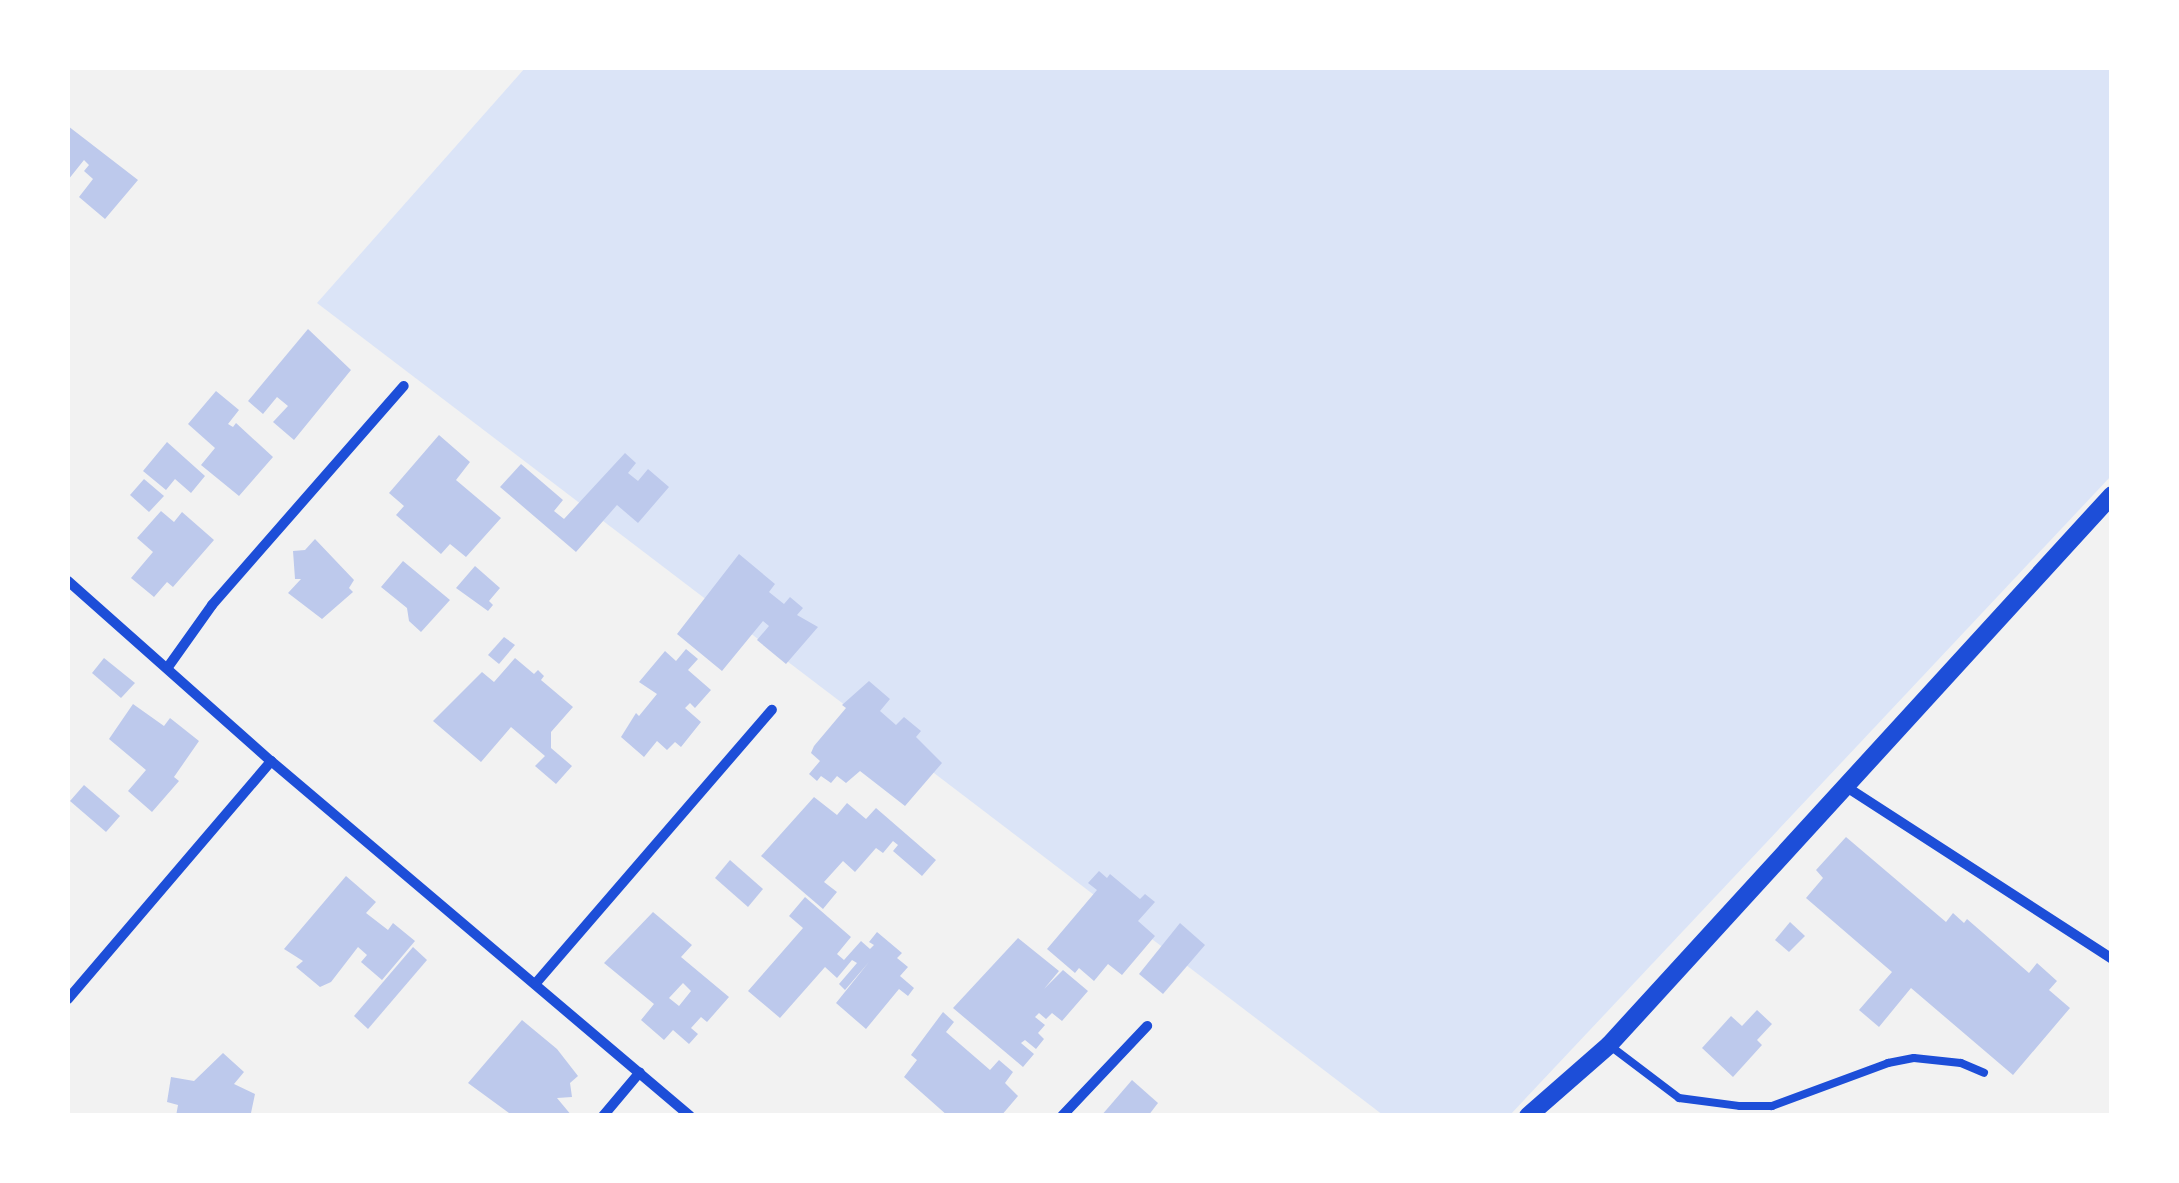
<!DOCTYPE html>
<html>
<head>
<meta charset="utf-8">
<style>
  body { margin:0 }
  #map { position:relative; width:2179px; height:1183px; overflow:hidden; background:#f2f2f2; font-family:"IBM Plex Sans",sans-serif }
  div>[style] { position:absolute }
  .green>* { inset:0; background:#dbe4f7 }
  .building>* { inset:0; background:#bdc9ec }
  .service>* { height:8px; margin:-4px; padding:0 4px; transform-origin:4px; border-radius:4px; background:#1d4ed8 }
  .minor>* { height:10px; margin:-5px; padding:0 5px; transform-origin:5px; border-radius:5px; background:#1d4ed8 }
  .tertiary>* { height:18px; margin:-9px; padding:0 9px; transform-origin:9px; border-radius:9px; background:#1d4ed8 }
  span { translate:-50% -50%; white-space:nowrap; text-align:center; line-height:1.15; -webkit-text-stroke:8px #fff; paint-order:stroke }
  .frame { position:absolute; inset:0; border:70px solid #fff; pointer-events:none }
</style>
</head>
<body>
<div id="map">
  <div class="green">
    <i style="clip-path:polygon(525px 68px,2111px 68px,2111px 476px,1510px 1115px,1383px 1115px,317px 303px)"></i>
  </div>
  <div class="building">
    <i style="clip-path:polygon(68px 126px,138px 180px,105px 219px,79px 197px,93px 179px,84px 171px,89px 165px,84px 160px,68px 180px)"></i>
    <i style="clip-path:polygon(308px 329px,351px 370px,294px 440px,273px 422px,288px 406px,277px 397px,263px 414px,248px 401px)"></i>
    <i style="clip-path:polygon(216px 391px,239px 410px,228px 424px,233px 427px,236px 423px,273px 457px,239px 496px,201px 465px,215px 448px,188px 424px)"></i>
    <i style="clip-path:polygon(439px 435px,470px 462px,456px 480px,501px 518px,466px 557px,450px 544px,441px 554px,396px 515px,404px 506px,389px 493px)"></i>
    <i style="clip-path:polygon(167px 442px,205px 476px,191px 493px,175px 479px,166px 490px,143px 471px)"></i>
    <i style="clip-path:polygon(625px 453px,636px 463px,628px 473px,638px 481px,648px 469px,669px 487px,638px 523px,617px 505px,576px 552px,500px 487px,521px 464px,563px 500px,554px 511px,564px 519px)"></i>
    <i style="clip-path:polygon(144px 479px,164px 496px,149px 512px,130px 495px)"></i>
    <i style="clip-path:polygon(161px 511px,174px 522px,182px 512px,214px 540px,173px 587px,167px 582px,154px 597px,131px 578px,153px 552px,137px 538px)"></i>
    <i style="clip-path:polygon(315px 539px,354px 580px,349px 588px,353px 592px,322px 619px,288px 593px,301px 579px,295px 579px,293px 551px,305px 550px)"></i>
    <i style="clip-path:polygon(739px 554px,775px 584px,769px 592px,784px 604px,790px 597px,803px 608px,797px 615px,818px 627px,786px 664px,757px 640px,769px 626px,763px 621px,722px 671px,677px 634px)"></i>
    <i style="clip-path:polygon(403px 561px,450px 600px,421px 632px,409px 621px,407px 608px,381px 587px)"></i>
    <i style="clip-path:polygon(475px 566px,500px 588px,489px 601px,493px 605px,488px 611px,456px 588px)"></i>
    <i style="clip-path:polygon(504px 637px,515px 645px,499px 664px,488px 655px)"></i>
    <i style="clip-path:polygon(686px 649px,698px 659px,688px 670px,711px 690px,695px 708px,690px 703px,685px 708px,701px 722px,681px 747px,675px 742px,667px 750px,657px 741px,644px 757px,621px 737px,636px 713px,639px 716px,657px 694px,639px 682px,665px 651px,676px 661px)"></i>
    <i style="clip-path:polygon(104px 658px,135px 683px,121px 698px,92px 673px)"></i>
    <i style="clip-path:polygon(515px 658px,534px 674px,538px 670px,544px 676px,541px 680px,573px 707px,551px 732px,551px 748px,572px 766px,556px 784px,535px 766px,545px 756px,511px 727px,481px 762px,433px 721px,482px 672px,494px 682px)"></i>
    <i style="clip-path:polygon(869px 681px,890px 699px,880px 711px,896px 725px,904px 717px,921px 731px,916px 737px,942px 763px,905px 806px,860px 771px,846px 783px,837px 776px,831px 783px,821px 776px,817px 781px,809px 774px,820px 761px,811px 753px,814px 746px,846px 708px,842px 705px)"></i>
    <i style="clip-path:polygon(133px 704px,164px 726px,170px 718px,199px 741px,174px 777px,179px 781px,152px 812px,128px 791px,146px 770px,109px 739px)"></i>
    <i style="clip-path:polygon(84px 785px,120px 816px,106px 832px,70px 801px)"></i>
    <i style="clip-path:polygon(814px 797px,837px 815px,847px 803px,866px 819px,876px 808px,936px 860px,922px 876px,893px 851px,898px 845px,893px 841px,883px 853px,876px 848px,855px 872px,843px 861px,824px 882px,837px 892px,823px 909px,761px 856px)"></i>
    <i style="clip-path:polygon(1846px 837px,1946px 922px,1953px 913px,1964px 923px,1967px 919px,2029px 973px,2037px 963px,2057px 981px,2049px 990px,2070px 1008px,2013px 1075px,1911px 988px,1879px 1027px,1859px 1010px,1892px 972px,1806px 898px,1823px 878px,1816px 870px)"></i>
    <i style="clip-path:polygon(730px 860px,763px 889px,748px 907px,715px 878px)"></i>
    <i style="clip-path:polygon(1099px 871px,1107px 878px,1110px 874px,1140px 899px,1145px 894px,1155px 902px,1138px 921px,1155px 936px,1122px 975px,1108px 964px,1094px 981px,1079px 968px,1075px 973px,1047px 949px,1097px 890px,1088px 883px)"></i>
    <i style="clip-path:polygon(346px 876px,376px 902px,366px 913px,388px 930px,393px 923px,415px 941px,382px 980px,361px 962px,367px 955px,358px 947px,331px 982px,320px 987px,296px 967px,303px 961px,284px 949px)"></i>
    <i style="clip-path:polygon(805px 897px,851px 937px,837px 954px,844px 960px,861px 941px,870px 949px,874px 945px,869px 942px,877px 932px,902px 953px,897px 958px,908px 967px,900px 976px,914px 988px,908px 996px,899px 989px,866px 1029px,836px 1003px,869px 962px,845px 990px,839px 984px,857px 963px,852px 960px,837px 978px,825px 967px,780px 1018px,748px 991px,803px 928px,789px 916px)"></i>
    <i style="clip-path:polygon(evenodd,653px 912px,692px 945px,681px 957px,729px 997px,707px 1022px,701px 1017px,691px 1028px,698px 1034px,689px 1044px,673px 1030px,664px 1040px,641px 1020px,654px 1004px,604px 963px,653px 912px,683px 983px,691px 991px,679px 1006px,669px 998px,683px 983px)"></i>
    <i style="clip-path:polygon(1790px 922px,1805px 936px,1789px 952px,1775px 940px)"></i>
    <i style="clip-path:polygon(1180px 923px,1205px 945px,1163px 994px,1139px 974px)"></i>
    <i style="clip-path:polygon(1018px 938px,1059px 971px,1044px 989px,1063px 970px,1088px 991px,1062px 1021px,1052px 1013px,1046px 1019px,1039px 1013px,1035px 1017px,1045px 1025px,1038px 1033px,1044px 1039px,1036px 1049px,1025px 1040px,1021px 1043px,1034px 1054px,1023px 1067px,953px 1008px)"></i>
    <i style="clip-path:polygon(413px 947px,427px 960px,368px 1029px,354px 1016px)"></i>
    <i style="clip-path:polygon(1757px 1010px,1772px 1024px,1757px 1040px,1762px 1045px,1733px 1077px,1702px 1048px,1731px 1016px,1742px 1026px)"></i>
    <i style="clip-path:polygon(943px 1012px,954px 1022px,946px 1032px,990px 1070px,999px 1060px,1013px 1072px,1005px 1083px,1018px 1096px,1001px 1116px,948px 1116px,904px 1077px,917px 1060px,911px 1055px)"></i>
    <i style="clip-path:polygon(522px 1020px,557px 1049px,578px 1076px,570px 1083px,572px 1097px,557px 1098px,572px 1116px,513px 1116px,468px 1083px)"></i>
    <i style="clip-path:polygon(223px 1053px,244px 1072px,234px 1084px,255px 1094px,251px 1113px,176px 1116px,178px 1105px,167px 1102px,171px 1077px,194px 1081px)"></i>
    <i style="clip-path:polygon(1132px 1080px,1158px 1103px,1148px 1116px,1101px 1116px)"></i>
  </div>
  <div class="service">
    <i style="left:1609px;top:1045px;width:88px;rotate:37.1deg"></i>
    <i style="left:1679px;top:1098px;width:62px;rotate:7.5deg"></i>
    <i style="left:1740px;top:1106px;width:32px"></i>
    <i style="left:1772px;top:1106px;width:124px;rotate:-20.3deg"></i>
    <i style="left:1888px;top:1063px;width:26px;rotate:-11deg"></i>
    <i style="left:1914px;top:1058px;width:47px;rotate:6.1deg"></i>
    <i style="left:1961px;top:1063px;width:25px;rotate:23deg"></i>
  </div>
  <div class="minor">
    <i style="left:68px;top:581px;width:271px;rotate:41.6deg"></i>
    <i style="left:271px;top:761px;width:549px;rotate:40.27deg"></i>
    <i style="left:168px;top:667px;width:76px;rotate:-54.6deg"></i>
    <i style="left:212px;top:605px;width:291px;rotate:-48.8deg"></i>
    <i style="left:1845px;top:786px;width:318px;rotate:32.9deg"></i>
    <i style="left:536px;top:983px;width:361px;rotate:-49.2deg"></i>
    <i style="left:68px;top:999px;width:313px;rotate:-49.5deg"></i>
    <i style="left:603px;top:1116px;width:57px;rotate:-49.9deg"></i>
    <i style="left:1062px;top:1116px;width:124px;rotate:-46.6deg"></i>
  </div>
  <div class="tertiary">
    <i style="left:1528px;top:1116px;width:108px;rotate:-41.2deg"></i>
    <i style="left:1609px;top:1045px;width:745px;rotate:-47.56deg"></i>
  </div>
  <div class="frame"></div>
</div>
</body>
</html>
